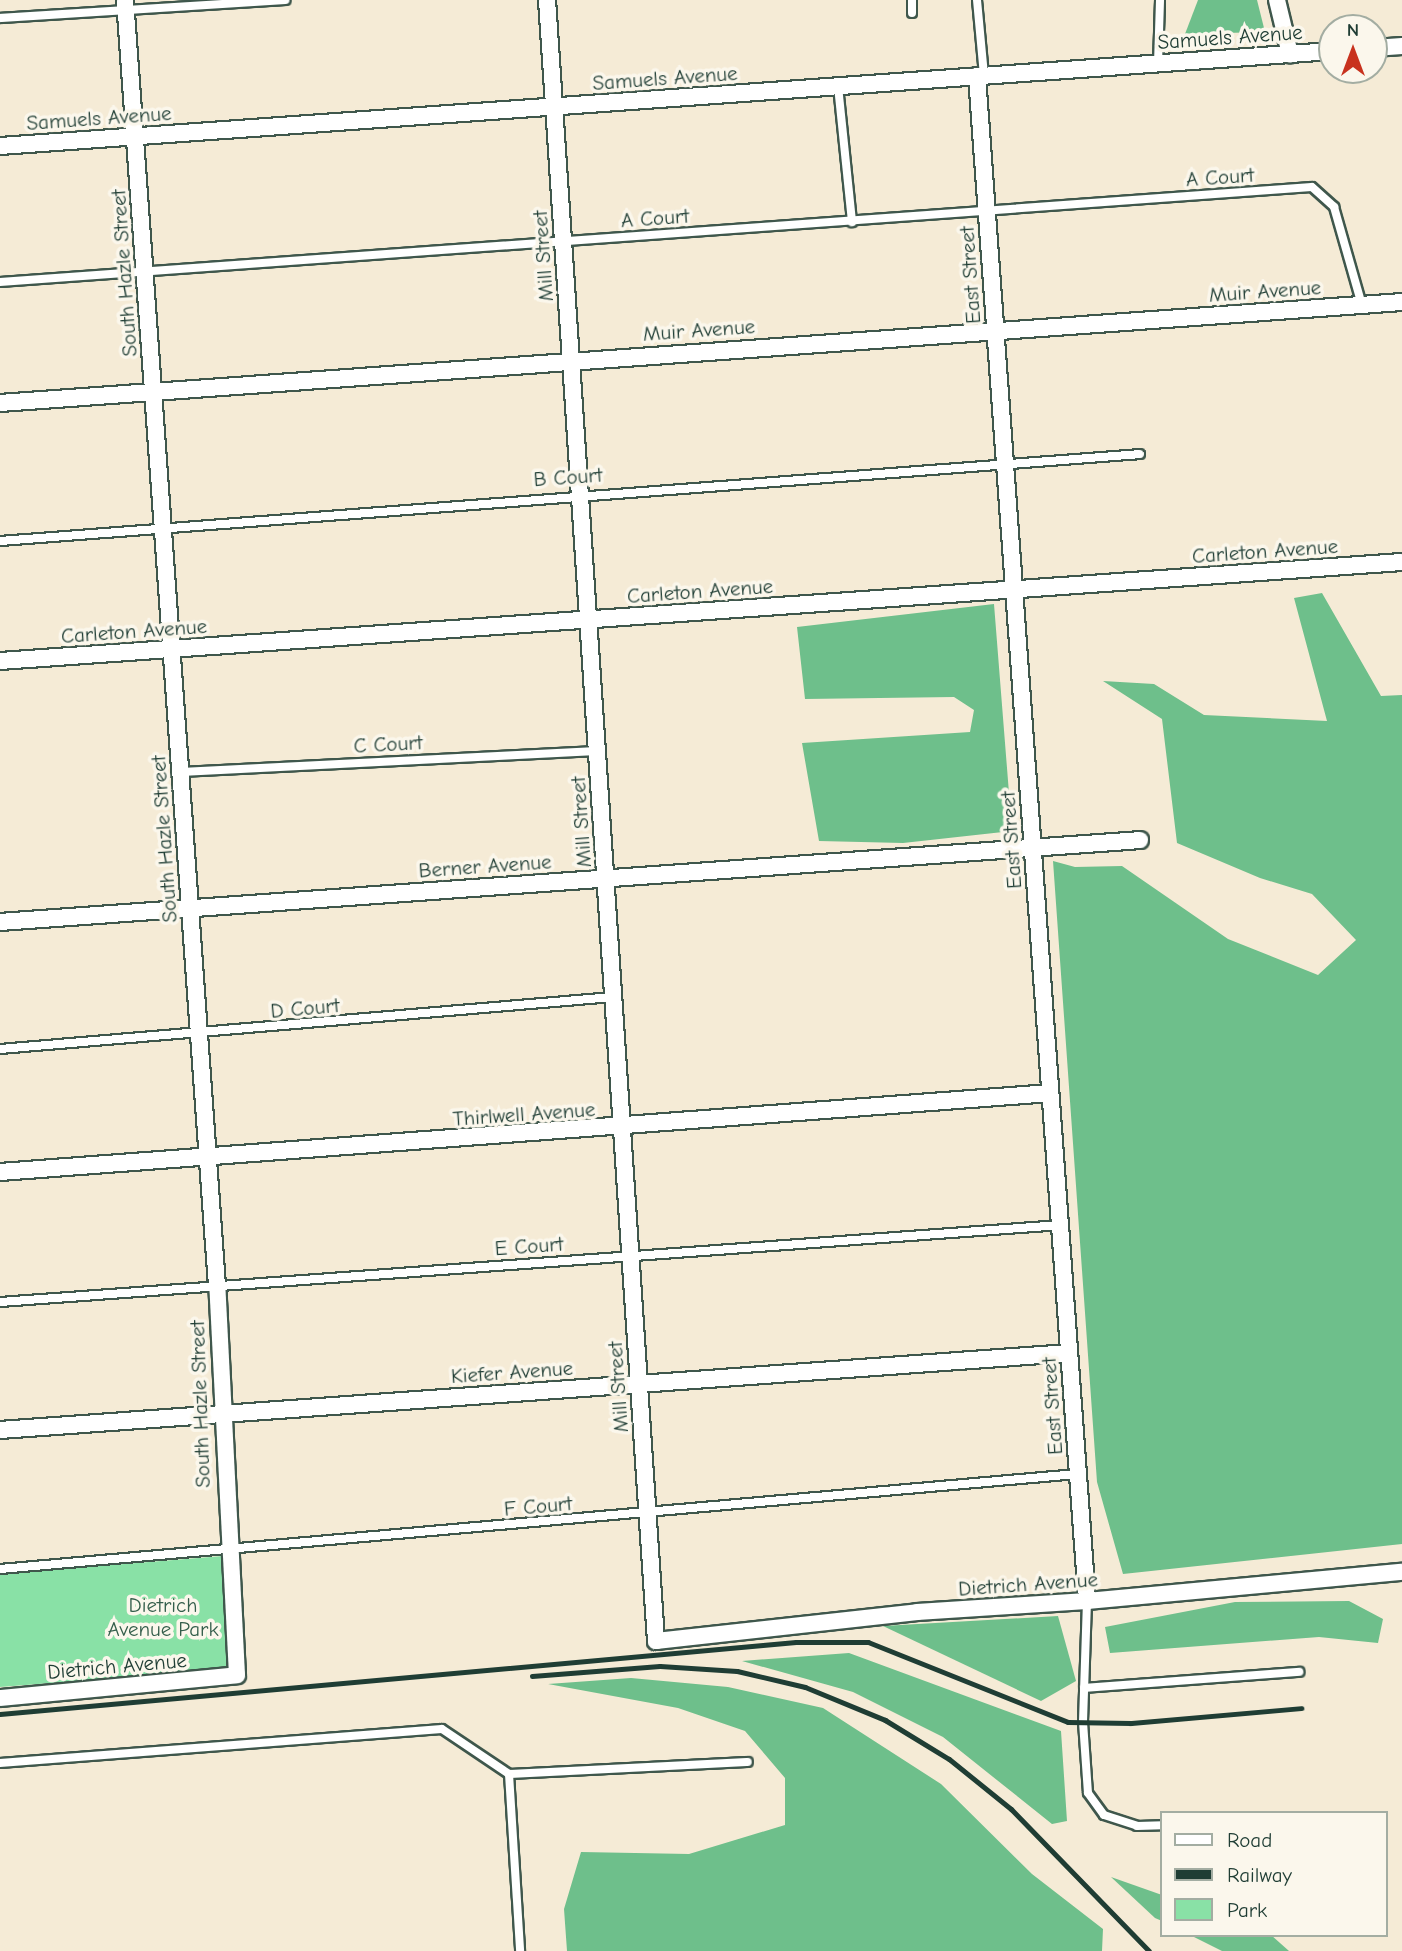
<!DOCTYPE html>
<html>
<head>
<meta charset="utf-8">
<style>
  body { margin:0 }
  #map { position:relative; width:1402px; height:1951px; overflow:hidden; background:#f5ebd6; font-family:"Comic Neue",sans-serif }
  div>[style] { position:absolute }
  .green>* { inset:0; background:#89e1a6 }
  .forest>* { inset:0; background:#6ebf8b }
  .roads { filter:drop-shadow(2px 0 #3f574c) drop-shadow(-2px 0 #3f574c) drop-shadow(0 2px #3f574c) drop-shadow(0 -2px #3f574c) }
  .lane>* { height:8px; margin:-4px; padding:0 4px; transform-origin:4px; border-radius:4px; background:#fff }
  .street>* { height:16px; margin:-8px; padding:0 8px; transform-origin:8px; border-radius:8px; background:#fff }
  .rail>* { height:5px; margin:-2.5px; padding:0 2.5px; transform-origin:2.5px; border-radius:2.5px; background:#1f3d34 }
  span { translate:-50% -50%; white-space:nowrap; text-align:center; line-height:1.15; -webkit-text-stroke:7px #fbf7ec; paint-order:stroke }
  .street-label { font-size:21px; color:#1f3d34 }
  .park-label { font-size:21px; color:#345e4b }
  .legend { position:absolute; left:1160px; top:1811px; width:228px; height:126px; box-sizing:border-box; background:#fbf7ec; border:2px solid #a3ada2; margin:0; padding:9px 12px; list-style:none; font-size:21px; color:#1f3d34 }
  .legend li { display:flex; align-items:center; gap:14px; height:35px }
  .legend b { width:35px; border:2px solid #a3ada2 }
  .north { position:absolute; left:1318px; top:14px; width:70px; height:70px; box-sizing:border-box; background:#fbf7ec; border:2px solid #a3ada2; border-radius:50%; rotate:0deg; font-size:19px; font-weight:700; line-height:28px; text-align:center; color:#1f3d34 }
  .north::after { content:''; display:block; margin:auto; width:24px; height:32px; background:#c8321e; clip-path:polygon(50% 0,100% 100%,50% 72%,0 100%) }
</style>
</head>
<body>
<div id="map">
  <div class="green">
    <i style="clip-path:polygon(223px 1556px,232px 1669px,0 1687px,0 1574px)"></i>
  </div>
  <div class="forest">
    <i style="clip-path:polygon(1198px 0,1257px 0,1265px 32px,1185px 34px)"></i>
    <i style="clip-path:polygon(1322px 593px,1381px 696px,1402px 695px,1402px 1544px,1123px 1574px,1097px 1482px,1053px 861px,1075px 867px,1122px 866px,1228px 939px,1318px 975px,1356px 940px,1312px 894px,1260px 878px,1177px 843px,1162px 719px,1103px 681px,1154px 684px,1204px 715px,1327px 721px,1294px 598px)"></i>
    <i style="clip-path:polygon(994px 604px,1012px 831px,903px 843px,819px 841px,802px 743px,970px 732px,974px 710px,954px 697px,805px 699px,797px 627px)"></i>
    <i style="clip-path:polygon(1349px 1601px,1383px 1619px,1378px 1643px,1319px 1637px,1110px 1653px,1105px 1627px,1235px 1602px)"></i>
    <i style="clip-path:polygon(1058px 1616px,1076px 1681px,1041px 1701px,883px 1626px)"></i>
    <i style="clip-path:polygon(849px 1653px,1061px 1731px,1067px 1821px,1052px 1824px,943px 1737px,853px 1692px,742px 1661px)"></i>
    <i style="clip-path:polygon(631px 1678px,728px 1687px,823px 1708px,941px 1784px,1032px 1874px,1103px 1929px,1102px 1951px,567px 1951px,564px 1909px,581px 1852px,689px 1854px,785px 1825px,785px 1778px,745px 1731px,678px 1708px,548px 1684px)"></i>
    <i style="clip-path:polygon(1111px 1877px,1162px 1895px,1162px 1921px,1155px 1918px)"></i>
    <i style="clip-path:polygon(1190px 1935px,1271px 1935px,1289px 1951px,1222px 1951px)"></i>
  </div>
  <div class="roads">
    <div class="lane">
      <i style="left:977px;top:0;width:76px;rotate:84.7deg"></i>
      <i style="left:912px;top:13px;width:13px;rotate:-90deg"></i>
      <i style="left:0;top:18px;width:286px;rotate:-3.6deg"></i>
      <i style="left:1158px;top:64px;width:64px;rotate:-88.2deg"></i>
      <i style="left:838px;top:86px;width:137px;rotate:84.1deg"></i>
      <i style="left:0;top:282px;width:1315px;rotate:-4.14deg"></i>
      <i style="left:1312px;top:187px;width:30px;rotate:42deg"></i>
      <i style="left:1334px;top:207px;width:102px;rotate:74.1deg"></i>
      <i style="left:0;top:541px;width:1143px;rotate:-4.36deg"></i>
      <i style="left:180px;top:772px;width:418px;rotate:-2.9deg"></i>
      <i style="left:0;top:1049px;width:615px;rotate:-4.85deg"></i>
      <i style="left:0;top:1302px;width:1063px;rotate:-4.15deg"></i>
      <i style="left:0;top:1569px;width:1082px;rotate:-5.04deg"></i>
      <i style="left:1087px;top:1601px;width:121px;rotate:91.9deg"></i>
      <i style="left:1083px;top:1722px;width:71px;rotate:86deg"></i>
      <i style="left:1088px;top:1793px;width:27px;rotate:54deg"></i>
      <i style="left:1104px;top:1815px;width:35px;rotate:18deg"></i>
      <i style="left:1137px;top:1826px;width:25px;rotate:-2deg"></i>
      <i style="left:1084px;top:1688px;width:216px;rotate:-4.3deg"></i>
      <i style="left:0;top:1763px;width:443px;rotate:-4.4deg"></i>
      <i style="left:442px;top:1729px;width:81px;rotate:33.9deg"></i>
      <i style="left:509px;top:1774px;width:177px;rotate:86.4deg"></i>
      <i style="left:509px;top:1774px;width:239px;rotate:-2.9deg"></i>
    </div>
    <div class="street">
      <i style="left:547px;top:0;width:1645px;rotate:86.2deg"></i>
      <i style="left:656px;top:1641px;width:263px;rotate:-6.3deg"></i>
      <i style="left:917px;top:1612px;width:170px;rotate:-3.7deg"></i>
      <i style="left:1087px;top:1601px;width:316px;rotate:-5.3deg"></i>
      <i style="left:1277px;top:0;width:56px;rotate:76.5deg"></i>
      <i style="left:1374px;top:48px;width:28px;rotate:-4deg"></i>
      <i style="left:977px;top:76px;width:1529px;rotate:85.87deg"></i>
      <i style="left:0;top:146px;width:1335px;rotate:-4.08deg"></i>
      <i style="left:0;top:403px;width:1406px;rotate:-4.12deg"></i>
      <i style="left:0;top:661px;width:1405px;rotate:-4.04deg"></i>
      <i style="left:0;top:922px;width:1143px;rotate:-4.11deg"></i>
      <i style="left:0;top:1172px;width:1053px;rotate:-4.3deg"></i>
      <i style="left:0;top:1430px;width:1072px;rotate:-4.12deg"></i>
      <i style="left:0;top:1698px;width:238px;rotate:-5.5deg"></i>
      <i style="left:237px;top:1675px;width:390px;rotate:-92.9deg"></i>
      <i style="left:217px;top:1286px;width:1289px;rotate:-94.09deg"></i>
    </div>
  </div>
  <div class="rail">
    <i style="left:532px;top:1676px;width:128px;rotate:-4.5deg"></i>
    <i style="left:660px;top:1666px;width:77px;rotate:3.7deg"></i>
    <i style="left:737px;top:1671px;width:70px;rotate:13.2deg"></i>
    <i style="left:805px;top:1687px;width:87px;rotate:22.4deg"></i>
    <i style="left:885px;top:1720px;width:75px;rotate:31.4deg"></i>
    <i style="left:949px;top:1759px;width:80px;rotate:38.9deg"></i>
    <i style="left:1011px;top:1809px;width:198px;rotate:45.8deg"></i>
    <i style="left:0;top:1714px;width:799px;rotate:-5.17deg"></i>
    <i style="left:796px;top:1642px;width:72px"></i>
    <i style="left:868px;top:1642px;width:215px;rotate:21.8deg"></i>
    <i style="left:1068px;top:1722px;width:63px;rotate:0.9deg"></i>
    <i style="left:1131px;top:1723px;width:171px;rotate:-5deg"></i>
  </div>
  <div class="street-label">
    <span style="left:1230px;top:37px;rotate:-4deg">Samuels Avenue</span>
    <span style="left:665px;top:78px;rotate:-4deg">Samuels Avenue</span>
    <span style="left:99px;top:118px;rotate:-4deg">Samuels Avenue</span>
    <span style="left:1220px;top:177px;rotate:-4deg">A Court</span>
    <span style="left:655px;top:218px;rotate:-4deg">A Court</span>
    <span style="left:543px;top:256px;rotate:-94deg">Mill Street</span>
    <span style="left:124px;top:273px;rotate:-94deg">South Hazle Street</span>
    <span style="left:970px;top:275px;rotate:-94deg">East Street</span>
    <span style="left:1265px;top:291px;rotate:-4deg">Muir Avenue</span>
    <span style="left:699px;top:330px;rotate:-4deg">Muir Avenue</span>
    <span style="left:568px;top:477px;rotate:-4deg">B Court</span>
    <span style="left:1265px;top:551px;rotate:-4deg">Carleton Avenue</span>
    <span style="left:700px;top:591px;rotate:-4deg">Carleton Avenue</span>
    <span style="left:134px;top:631px;rotate:-4deg">Carleton Avenue</span>
    <span style="left:388px;top:744px;rotate:-3deg">C Court</span>
    <span style="left:581px;top:822px;rotate:-94deg">Mill Street</span>
    <span style="left:164px;top:839px;rotate:-94deg">South Hazle Street</span>
    <span style="left:1011px;top:840px;rotate:-94deg">East Street</span>
    <span style="left:485px;top:866px;rotate:-4deg">Berner Avenue</span>
    <span style="left:305px;top:1008px;rotate:-5deg">D Court</span>
    <span style="left:524px;top:1114px;rotate:-4deg">Thirlwell Avenue</span>
    <span style="left:529px;top:1246px;rotate:-4deg">E Court</span>
    <span style="left:512px;top:1372px;rotate:-4deg">Kiefer Avenue</span>
    <span style="left:618px;top:1387px;rotate:-94deg">Mill Street</span>
    <span style="left:200px;top:1404px;rotate:-92deg">South Hazle Street</span>
    <span style="left:1052px;top:1406px;rotate:-94deg">East Street</span>
    <span style="left:538px;top:1506px;rotate:-5deg">F Court</span>
    <span style="left:1028px;top:1584px;rotate:-4deg">Dietrich Avenue</span>
    <span style="left:117px;top:1666px;rotate:-5deg">Dietrich Avenue</span>
  </div>
  <div class="park-label">
    <span style="left:163px;top:1617px">Dietrich<br>Avenue Park</span>
  </div>
  <ul class="legend">
  <li><b style="height:9px;background:#fff"></b>Road</li>
  <li><b style="height:9px;background:#1f3d34"></b>Railway</li>
  <li><b style="height:19px;background:#89e1a6"></b>Park</li>
  </ul>
  <div class="north">N</div>
</div>
</body>
</html>
